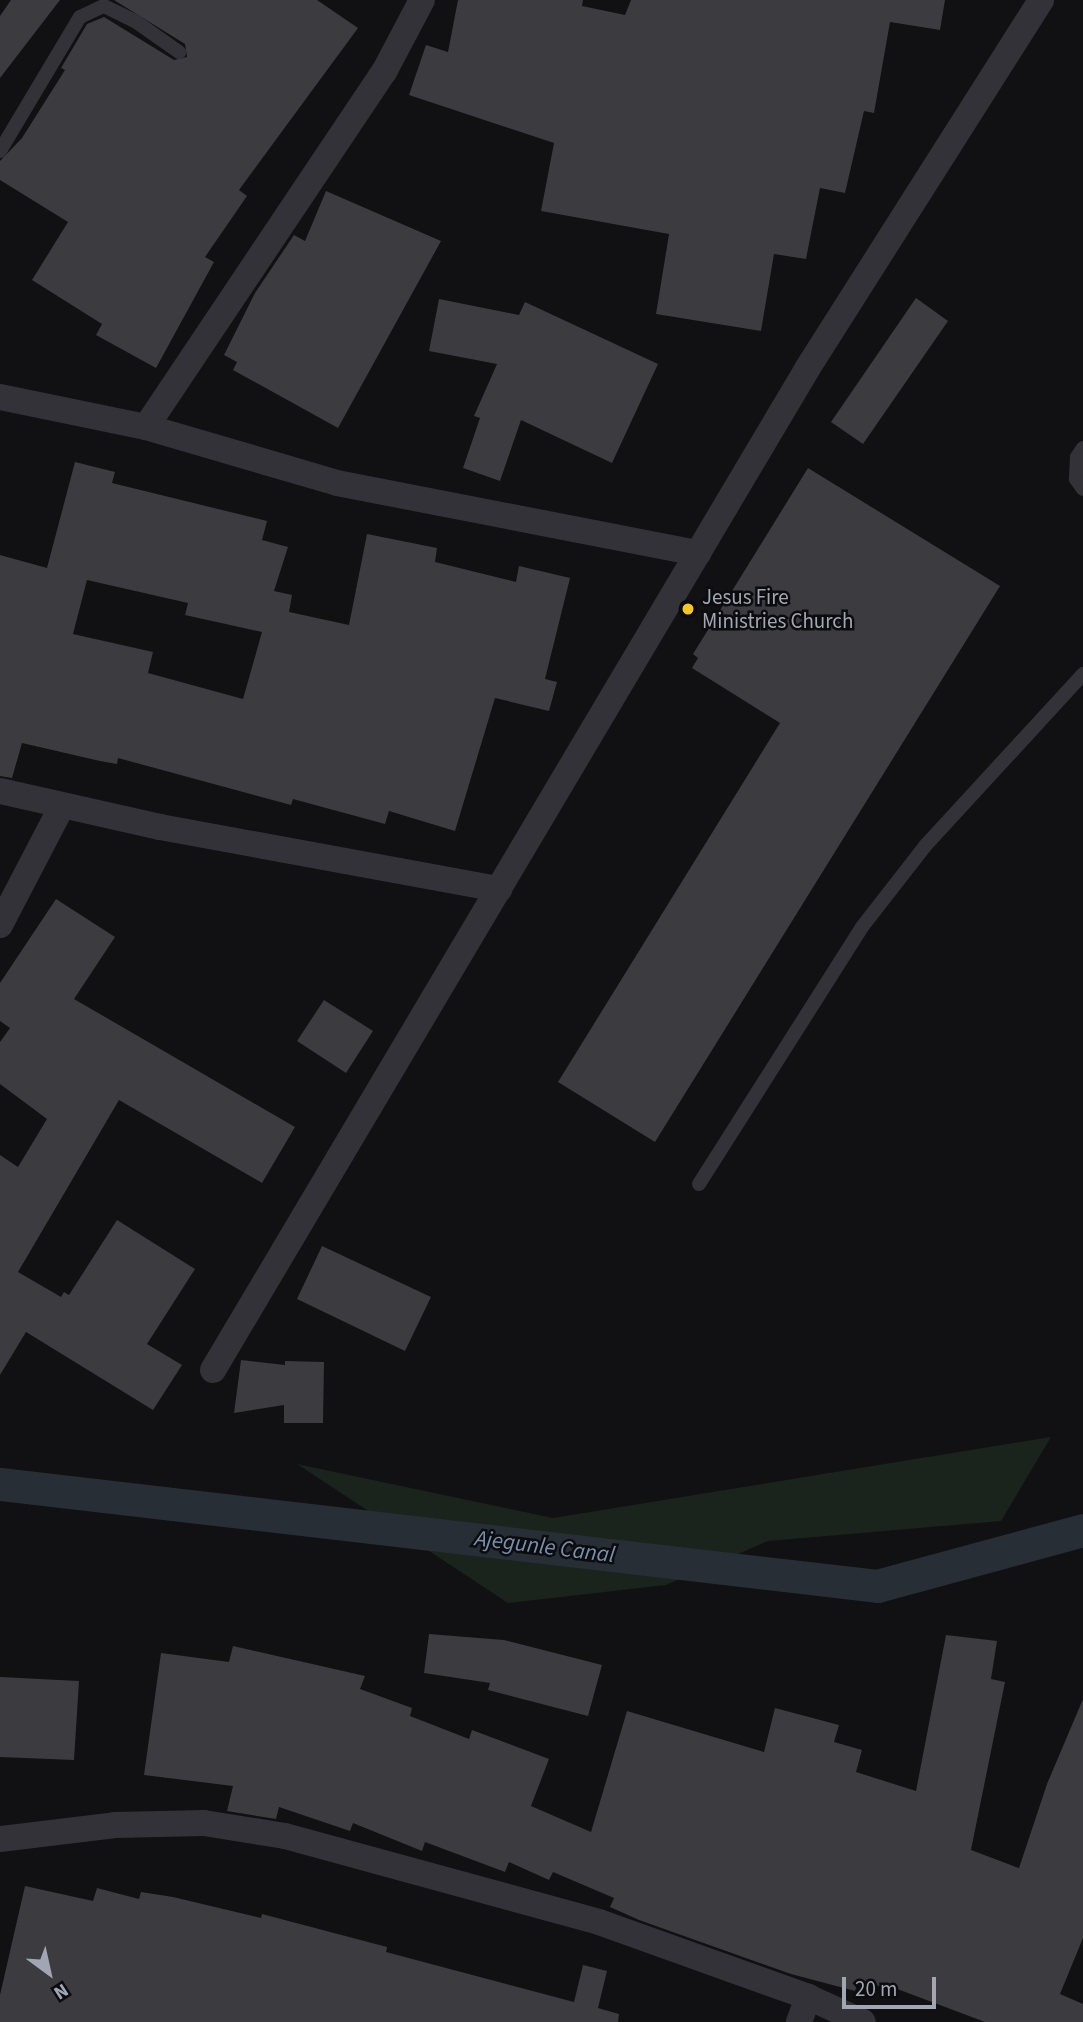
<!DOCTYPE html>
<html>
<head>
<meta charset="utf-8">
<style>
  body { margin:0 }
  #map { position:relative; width:1083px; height:2022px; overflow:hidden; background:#111113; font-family:"Source Sans 3",sans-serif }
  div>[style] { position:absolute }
  .green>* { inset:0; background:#1b231d }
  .canal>* { height:33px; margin:-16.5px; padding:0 16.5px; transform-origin:16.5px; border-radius:16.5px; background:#282e36 }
  .building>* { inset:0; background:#3b3b40 }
  .service>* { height:14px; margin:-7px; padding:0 7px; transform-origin:7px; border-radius:7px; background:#323238 }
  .minor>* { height:26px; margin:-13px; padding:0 13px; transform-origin:13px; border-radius:13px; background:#323238 }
  .dots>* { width:19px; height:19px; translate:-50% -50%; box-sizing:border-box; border:4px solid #0c0c0e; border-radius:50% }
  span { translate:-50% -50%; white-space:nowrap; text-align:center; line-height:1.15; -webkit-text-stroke:5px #0c0c0e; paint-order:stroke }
  .poi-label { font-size:21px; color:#a2a6b4 }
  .left { translate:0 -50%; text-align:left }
  .water-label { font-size:23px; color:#7890b0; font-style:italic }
  .north { position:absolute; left:14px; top:1938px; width:70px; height:70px; -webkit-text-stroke:5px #0c0c0e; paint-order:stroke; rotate:147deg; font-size:19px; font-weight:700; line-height:28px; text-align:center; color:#a2a6b4 }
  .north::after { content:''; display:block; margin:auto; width:24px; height:32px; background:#a2a6b4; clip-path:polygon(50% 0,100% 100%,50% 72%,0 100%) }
  .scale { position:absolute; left:842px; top:1977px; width:94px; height:32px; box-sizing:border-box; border:4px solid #a2a6b4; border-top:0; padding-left:9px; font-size:21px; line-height:24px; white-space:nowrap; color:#a2a6b4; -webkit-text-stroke:5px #0c0c0e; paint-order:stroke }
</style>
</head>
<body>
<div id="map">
  <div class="green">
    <i style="clip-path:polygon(1051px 1437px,1001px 1521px,768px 1541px,666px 1585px,508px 1603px,297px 1464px,553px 1518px)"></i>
  </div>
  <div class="canal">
    <i style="left:0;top:1484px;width:883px;rotate:6.63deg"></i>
    <i style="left:877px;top:1586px;width:213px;rotate:-15.2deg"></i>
  </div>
  <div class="building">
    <i style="clip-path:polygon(11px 0,60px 0,0 78px,0 16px)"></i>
    <i style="clip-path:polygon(114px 0,317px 0,358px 28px,239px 190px,247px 196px,205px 257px,214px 262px,156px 368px,96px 335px,102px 324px,32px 280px,68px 222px,0 180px,0 161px,22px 138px,65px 70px,61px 68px,87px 24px,104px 17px,174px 60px,187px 57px,185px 44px)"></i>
    <i style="clip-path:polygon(458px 0,583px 0,582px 6px,625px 15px,631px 0,945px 0,940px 30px,890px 22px,874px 113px,864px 111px,845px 193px,820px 188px,806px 259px,774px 254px,761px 331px,656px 314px,669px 234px,541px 211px,554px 143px,409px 95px,426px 45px,448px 52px)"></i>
    <i style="clip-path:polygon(326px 191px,441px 241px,338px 428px,233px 370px,237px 362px,224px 355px,255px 293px,294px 235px,305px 241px)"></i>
    <i style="clip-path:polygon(916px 298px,948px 321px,863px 444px,831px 422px)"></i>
    <i style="clip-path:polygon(439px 299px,519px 315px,525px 302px,658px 364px,612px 463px,521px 420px,500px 481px,463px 468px,480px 418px,474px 416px,497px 364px,429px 351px)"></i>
    <i style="clip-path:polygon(evenodd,75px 462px,115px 472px,112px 483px,267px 521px,262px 540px,288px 547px,274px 591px,292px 595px,289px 612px,349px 625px,367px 534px,437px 548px,435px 562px,516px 582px,519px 566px,570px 578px,545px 679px,557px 682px,549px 711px,495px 698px,455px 831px,389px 811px,385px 824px,293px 799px,291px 805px,118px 758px,117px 764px,100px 761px,22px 743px,12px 778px,0 776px,0 555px,47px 568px,75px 462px,87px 580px,188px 603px,185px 615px,262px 632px,243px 699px,148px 673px,153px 652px,73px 634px,87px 580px)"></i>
    <i style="clip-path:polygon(808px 468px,1000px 586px,655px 1142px,558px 1082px,780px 723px,692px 668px,698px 658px,693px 654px)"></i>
    <i style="clip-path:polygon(56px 899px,115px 937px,74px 999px,295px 1127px,262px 1183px,119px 1100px,18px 1272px,61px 1297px,64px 1292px,69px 1295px,117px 1220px,195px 1269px,147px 1344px,182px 1365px,153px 1410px,26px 1332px,0 1375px,0 1155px,18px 1167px,47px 1119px,0 1084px,0 1042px,10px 1028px,0 1021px,0 983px)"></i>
    <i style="clip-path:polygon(324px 1000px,373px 1031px,346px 1073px,297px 1041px)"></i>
    <i style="clip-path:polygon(322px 1246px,431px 1297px,405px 1351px,297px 1299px)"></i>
    <i style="clip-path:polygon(241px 1360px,285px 1365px,285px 1361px,324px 1362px,323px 1423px,284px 1423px,284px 1405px,234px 1413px)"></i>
    <i style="clip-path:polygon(429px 1634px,504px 1640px,602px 1665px,588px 1716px,488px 1690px,490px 1683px,424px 1673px)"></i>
    <i style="clip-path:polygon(946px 1635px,997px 1641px,991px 1679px,1005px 1682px,971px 1850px,1019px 1868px,1047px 1784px,1083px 1699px,1083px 1938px,1060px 1994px,1083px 2004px,1083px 2022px,985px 2022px,884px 1984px,883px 1987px,858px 1981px,855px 1991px,791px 1974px,639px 1920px,610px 1907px,614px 1898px,553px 1872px,549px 1880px,509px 1862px,505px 1872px,425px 1842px,422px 1851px,353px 1823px,350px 1831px,279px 1807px,276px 1819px,227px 1811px,233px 1786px,144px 1775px,161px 1653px,229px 1662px,233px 1646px,365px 1676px,360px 1689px,412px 1708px,410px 1716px,469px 1739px,472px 1730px,549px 1759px,531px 1806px,591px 1832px,627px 1711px,764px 1752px,775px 1708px,839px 1725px,834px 1742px,862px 1750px,856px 1772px,916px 1791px)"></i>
    <i style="clip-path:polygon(0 1677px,79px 1681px,74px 1760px,0 1757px)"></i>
    <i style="clip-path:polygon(25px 1886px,93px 1901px,97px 1888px,139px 1899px,141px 1892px,173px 1897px,261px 1918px,262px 1914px,387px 1947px,386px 1952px,574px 2002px,583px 1965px,607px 1971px,598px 2008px,619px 2014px,618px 2022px,0 2022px,0 1995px)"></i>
  </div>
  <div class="service">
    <i style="left:0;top:151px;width:156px;rotate:-59.2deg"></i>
    <i style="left:80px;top:17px;width:26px;rotate:-25deg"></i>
    <i style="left:104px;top:6px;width:34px;rotate:26deg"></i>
    <i style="left:135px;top:21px;width:54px;rotate:35.2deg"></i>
    <i style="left:1083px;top:448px;width:11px;rotate:124deg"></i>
    <i style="left:1077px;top:457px;width:22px;rotate:93deg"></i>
    <i style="left:1076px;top:479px;width:12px;rotate:55deg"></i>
    <i style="left:699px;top:1184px;width:304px;rotate:-57.6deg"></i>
    <i style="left:862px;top:927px;width:103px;rotate:-52.1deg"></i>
    <i style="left:925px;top:846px;width:234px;rotate:-47.4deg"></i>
  </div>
  <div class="minor">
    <i style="left:0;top:397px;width:149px;rotate:11.6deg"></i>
    <i style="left:146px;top:427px;width:199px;rotate:16.3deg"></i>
    <i style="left:337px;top:483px;width:368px;rotate:11deg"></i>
    <i style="left:146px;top:427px;width:427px;rotate:-56.2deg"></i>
    <i style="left:384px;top:72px;width:81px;rotate:-62.2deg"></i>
    <i style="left:0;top:791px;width:164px;rotate:12.7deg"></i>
    <i style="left:160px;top:827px;width:345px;rotate:10.4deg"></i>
    <i style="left:0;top:925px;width:132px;rotate:-62.5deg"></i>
    <i style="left:213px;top:1370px;width:1164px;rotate:-59.31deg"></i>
    <i style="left:807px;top:369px;width:437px;rotate:-57.6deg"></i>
    <i style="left:0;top:1839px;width:116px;rotate:-6.9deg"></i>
    <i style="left:115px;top:1825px;width:89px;rotate:-1.3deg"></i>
    <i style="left:204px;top:1823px;width:82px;rotate:9.1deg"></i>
    <i style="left:285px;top:1836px;width:326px;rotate:15.3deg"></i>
    <i style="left:599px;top:1922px;width:222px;rotate:19.7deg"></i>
    <i style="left:808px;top:1997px;width:60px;rotate:24.4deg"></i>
    <i style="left:799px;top:2022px;width:27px;rotate:-70deg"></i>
  </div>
  <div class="dots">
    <i style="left:688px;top:609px;background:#f4c628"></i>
  </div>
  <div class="poi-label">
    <span class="left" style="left:702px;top:609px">Jesus Fire<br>Ministries Church</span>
  </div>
  <div class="water-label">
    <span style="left:545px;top:1547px;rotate:7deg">Ajegunle Canal</span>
  </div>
  <div class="north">N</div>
  <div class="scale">20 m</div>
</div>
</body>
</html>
